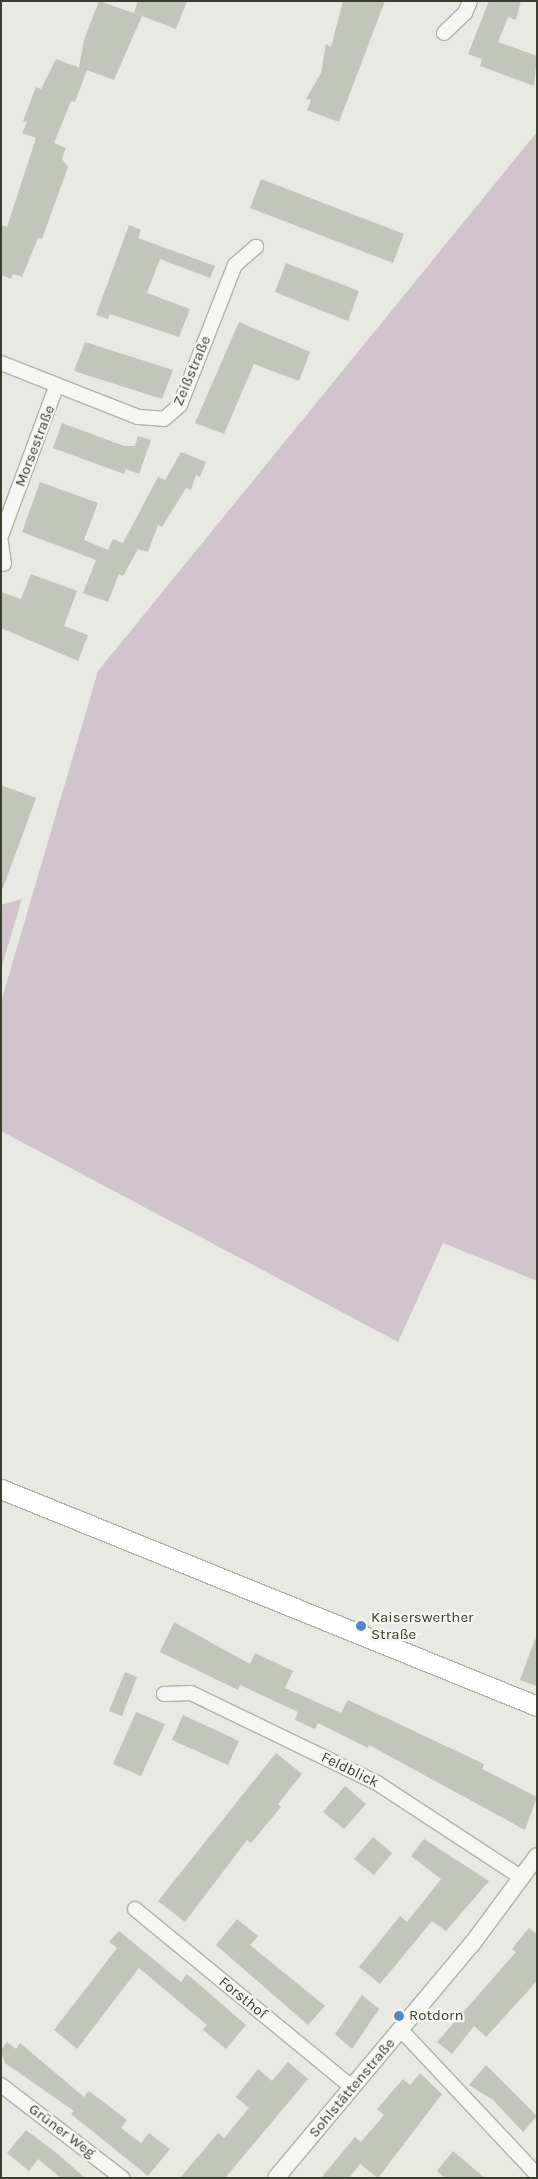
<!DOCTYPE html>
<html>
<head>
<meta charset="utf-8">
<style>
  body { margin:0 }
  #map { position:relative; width:538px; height:2179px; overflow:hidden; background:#e7e9e2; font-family:Karla,sans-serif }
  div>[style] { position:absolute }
  .green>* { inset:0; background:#d2c4cc }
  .building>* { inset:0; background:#c2c5ba }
  .roads { filter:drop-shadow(1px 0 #afb3a8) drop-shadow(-1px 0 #afb3a8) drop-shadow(0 1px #afb3a8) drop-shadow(0 -1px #afb3a8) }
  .minor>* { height:14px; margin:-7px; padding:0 7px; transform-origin:7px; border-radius:7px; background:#f6f7f4 }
  .tertiary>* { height:16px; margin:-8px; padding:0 8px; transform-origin:8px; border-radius:8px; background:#f6f7f4 }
  .secondary>* { height:19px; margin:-9.5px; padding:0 9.5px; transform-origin:9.5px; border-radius:9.5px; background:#fff }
  .dots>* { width:14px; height:14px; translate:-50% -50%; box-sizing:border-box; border:2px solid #f5f6f1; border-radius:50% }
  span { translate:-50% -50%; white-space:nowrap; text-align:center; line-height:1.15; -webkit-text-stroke:4.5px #f5f6f1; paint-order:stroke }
  .street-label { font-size:15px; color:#393f2c }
  .poi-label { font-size:15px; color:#393f2c }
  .left { translate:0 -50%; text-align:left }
  .frame { position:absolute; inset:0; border:2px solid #393f2c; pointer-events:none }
</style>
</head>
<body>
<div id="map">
  <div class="green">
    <i style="clip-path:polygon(537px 132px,537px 1281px,443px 1243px,398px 1342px,1px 1131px,1px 1002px,98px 671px)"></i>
    <i style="clip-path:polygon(22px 899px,1px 969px,1px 905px)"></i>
  </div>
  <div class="building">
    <i style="clip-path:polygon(99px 1px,142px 16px,114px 80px,87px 70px,75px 102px,71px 101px,54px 143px,66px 148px,62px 159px,68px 167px,42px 239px,38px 238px,22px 277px,13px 274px,11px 279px,1px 275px,1px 225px,7px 227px,36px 138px,22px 133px,27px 122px,23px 121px,36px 87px,41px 89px,56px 59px,83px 69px,79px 67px,84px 40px)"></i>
    <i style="clip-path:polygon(138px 1px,187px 1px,176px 29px,134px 13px)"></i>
    <i style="clip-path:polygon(343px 1px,385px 1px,339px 122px,307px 110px,311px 100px,306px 99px,321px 73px,326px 44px,331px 47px)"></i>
    <i style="clip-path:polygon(489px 1px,521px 1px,516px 20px,508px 17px,498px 42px,537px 56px,534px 86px,480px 66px,482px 59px,468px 54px)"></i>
    <i style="clip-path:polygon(261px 179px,404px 234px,393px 263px,250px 208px)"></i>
    <i style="clip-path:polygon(129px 225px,141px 230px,138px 238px,215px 266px,210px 278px,160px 259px,147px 293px,190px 309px,179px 337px,110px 314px,108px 319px,96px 315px)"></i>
    <i style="clip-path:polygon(286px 263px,359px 291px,348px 321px,275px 292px)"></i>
    <i style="clip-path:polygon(239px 322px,310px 352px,299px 381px,254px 364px,224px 434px,195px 423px)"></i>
    <i style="clip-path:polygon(85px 342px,173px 370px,162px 399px,74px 371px)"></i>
    <i style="clip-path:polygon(62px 423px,124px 446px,135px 446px,138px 436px,151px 440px,139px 474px,126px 469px,124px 474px,53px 448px)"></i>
    <i style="clip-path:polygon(181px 452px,206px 462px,200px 477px,196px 475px,191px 490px,186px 488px,162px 527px,158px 525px,148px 552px,138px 549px,123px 576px,119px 574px,108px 602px,83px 593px,96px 560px,22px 532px,40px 482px,98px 503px,84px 540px,108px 550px,113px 539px,123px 543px,158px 477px,165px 480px)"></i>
    <i style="clip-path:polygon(31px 574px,77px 591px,64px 626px,88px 635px,78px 661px,1px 628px,1px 592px,21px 599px)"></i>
    <i style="clip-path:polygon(1px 785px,36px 798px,3px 888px,1px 888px)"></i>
    <i style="clip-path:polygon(174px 1622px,250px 1664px,255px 1653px,293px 1671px,285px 1688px,341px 1713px,348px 1700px,484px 1764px,482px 1769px,537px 1797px,525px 1830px,369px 1745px,368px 1748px,318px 1723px,315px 1729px,295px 1720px,298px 1712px,240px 1685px,238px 1690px,160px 1652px)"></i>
    <i style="clip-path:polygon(535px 1639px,537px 1640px,537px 1686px,520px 1680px)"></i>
    <i style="clip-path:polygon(125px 1672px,137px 1677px,122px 1716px,109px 1711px)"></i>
    <i style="clip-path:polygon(136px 1712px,165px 1724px,141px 1776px,113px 1764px)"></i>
    <i style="clip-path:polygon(183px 1715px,239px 1741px,228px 1765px,172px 1740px)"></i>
    <i style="clip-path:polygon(276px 1753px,302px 1774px,278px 1804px,281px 1807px,251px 1843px,247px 1840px,185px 1922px,158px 1901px)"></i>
    <i style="clip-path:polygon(345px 1786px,366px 1804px,344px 1829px,323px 1812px)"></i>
    <i style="clip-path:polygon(373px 1837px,392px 1853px,374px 1875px,354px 1859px)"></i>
    <i style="clip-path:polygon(424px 1839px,489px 1881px,446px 1931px,432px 1921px,380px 1984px,359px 1967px,400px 1916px,407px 1922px,441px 1879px,411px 1856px)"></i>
    <i style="clip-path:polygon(237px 1919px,258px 1936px,250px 1945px,325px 2006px,308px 2025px,216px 1945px)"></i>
    <i style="clip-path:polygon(529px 1928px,537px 1934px,537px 1981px,486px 2037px,474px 2026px,452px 2054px,437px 2042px,516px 1952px,512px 1949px)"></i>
    <i style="clip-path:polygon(119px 1931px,181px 1982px,187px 1974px,246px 2025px,226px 2049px,203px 2030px,207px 2025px,139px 1968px,77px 2049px,54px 2030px,117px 1948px,109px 1942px)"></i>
    <i style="clip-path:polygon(362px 1995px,379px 2009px,352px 2049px,335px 2034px)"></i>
    <i style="clip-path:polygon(7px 2042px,16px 2049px,20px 2043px,84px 2097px,89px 2091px,127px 2120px,121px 2128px,141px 2143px,149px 2133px,170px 2149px,148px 2176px,71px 2114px,74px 2111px,5px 2063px,1px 2050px)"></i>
    <i style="clip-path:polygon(288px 2062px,308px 2079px,225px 2178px,180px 2178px,218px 2133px,224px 2138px,249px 2108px,236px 2097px,258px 2069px,272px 2081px)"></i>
    <i style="clip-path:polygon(486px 2065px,537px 2116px,523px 2132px,493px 2100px,469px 2085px)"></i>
    <i style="clip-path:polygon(420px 2073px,442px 2094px,378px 2178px,360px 2164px,349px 2178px,321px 2178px,355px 2137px,361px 2142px,384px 2115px,377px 2109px,403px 2079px,410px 2085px)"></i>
    <i style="clip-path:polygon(26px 2130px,59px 2155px,85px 2178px,61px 2178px,38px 2159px,29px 2171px,7px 2153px)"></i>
    <i style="clip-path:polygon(453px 2151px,485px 2178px,445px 2178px,437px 2171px)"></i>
  </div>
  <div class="roads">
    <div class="minor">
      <i style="left:444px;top:33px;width:29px;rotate:-44deg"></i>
      <i style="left:465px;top:13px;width:13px;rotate:-67deg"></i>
      <i style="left:1px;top:363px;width:147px;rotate:21.5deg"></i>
      <i style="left:138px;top:417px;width:26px;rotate:4deg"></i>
      <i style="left:164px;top:419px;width:21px;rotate:-41deg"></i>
      <i style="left:180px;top:405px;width:150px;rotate:-68.6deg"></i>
      <i style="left:235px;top:265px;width:28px;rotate:-41deg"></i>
      <i style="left:1px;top:536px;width:161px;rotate:-69.7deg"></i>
      <i style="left:1px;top:543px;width:21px;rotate:82deg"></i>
      <i style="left:164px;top:1694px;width:27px;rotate:-2deg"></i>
      <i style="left:191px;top:1693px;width:207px;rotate:25.8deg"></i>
      <i style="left:377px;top:1783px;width:173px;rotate:33.2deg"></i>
      <i style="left:135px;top:1909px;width:281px;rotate:39.4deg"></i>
      <i style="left:401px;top:2030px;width:199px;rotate:46.8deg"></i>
      <i style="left:1px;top:2085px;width:153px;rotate:37.5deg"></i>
    </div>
    <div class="tertiary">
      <i style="left:276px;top:2178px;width:305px;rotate:-50.1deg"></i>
      <i style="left:472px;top:1944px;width:109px;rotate:-53.5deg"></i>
    </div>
    <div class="secondary">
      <i style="left:1px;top:1489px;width:578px;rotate:22.04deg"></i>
    </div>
  </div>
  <div class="dots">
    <i style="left:361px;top:1626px;background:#568abf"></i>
    <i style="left:399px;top:2016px;background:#568abf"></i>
  </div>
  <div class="street-label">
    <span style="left:192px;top:371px;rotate:-67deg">Zeißstraße</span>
    <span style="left:35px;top:446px;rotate:-69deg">Morsestraße</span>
    <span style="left:350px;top:1770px;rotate:26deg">Feldblick</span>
    <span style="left:243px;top:1998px;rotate:39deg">Forsthof</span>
    <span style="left:352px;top:2088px;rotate:-50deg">Sohlstättenstraße</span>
    <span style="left:62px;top:2131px;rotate:37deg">Grüner Weg</span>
  </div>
  <div class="poi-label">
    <span class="left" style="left:371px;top:1626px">Kaiserswerther<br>Straße</span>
    <span class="left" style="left:409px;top:2016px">Rotdorn</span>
  </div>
  <div class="frame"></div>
</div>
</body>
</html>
